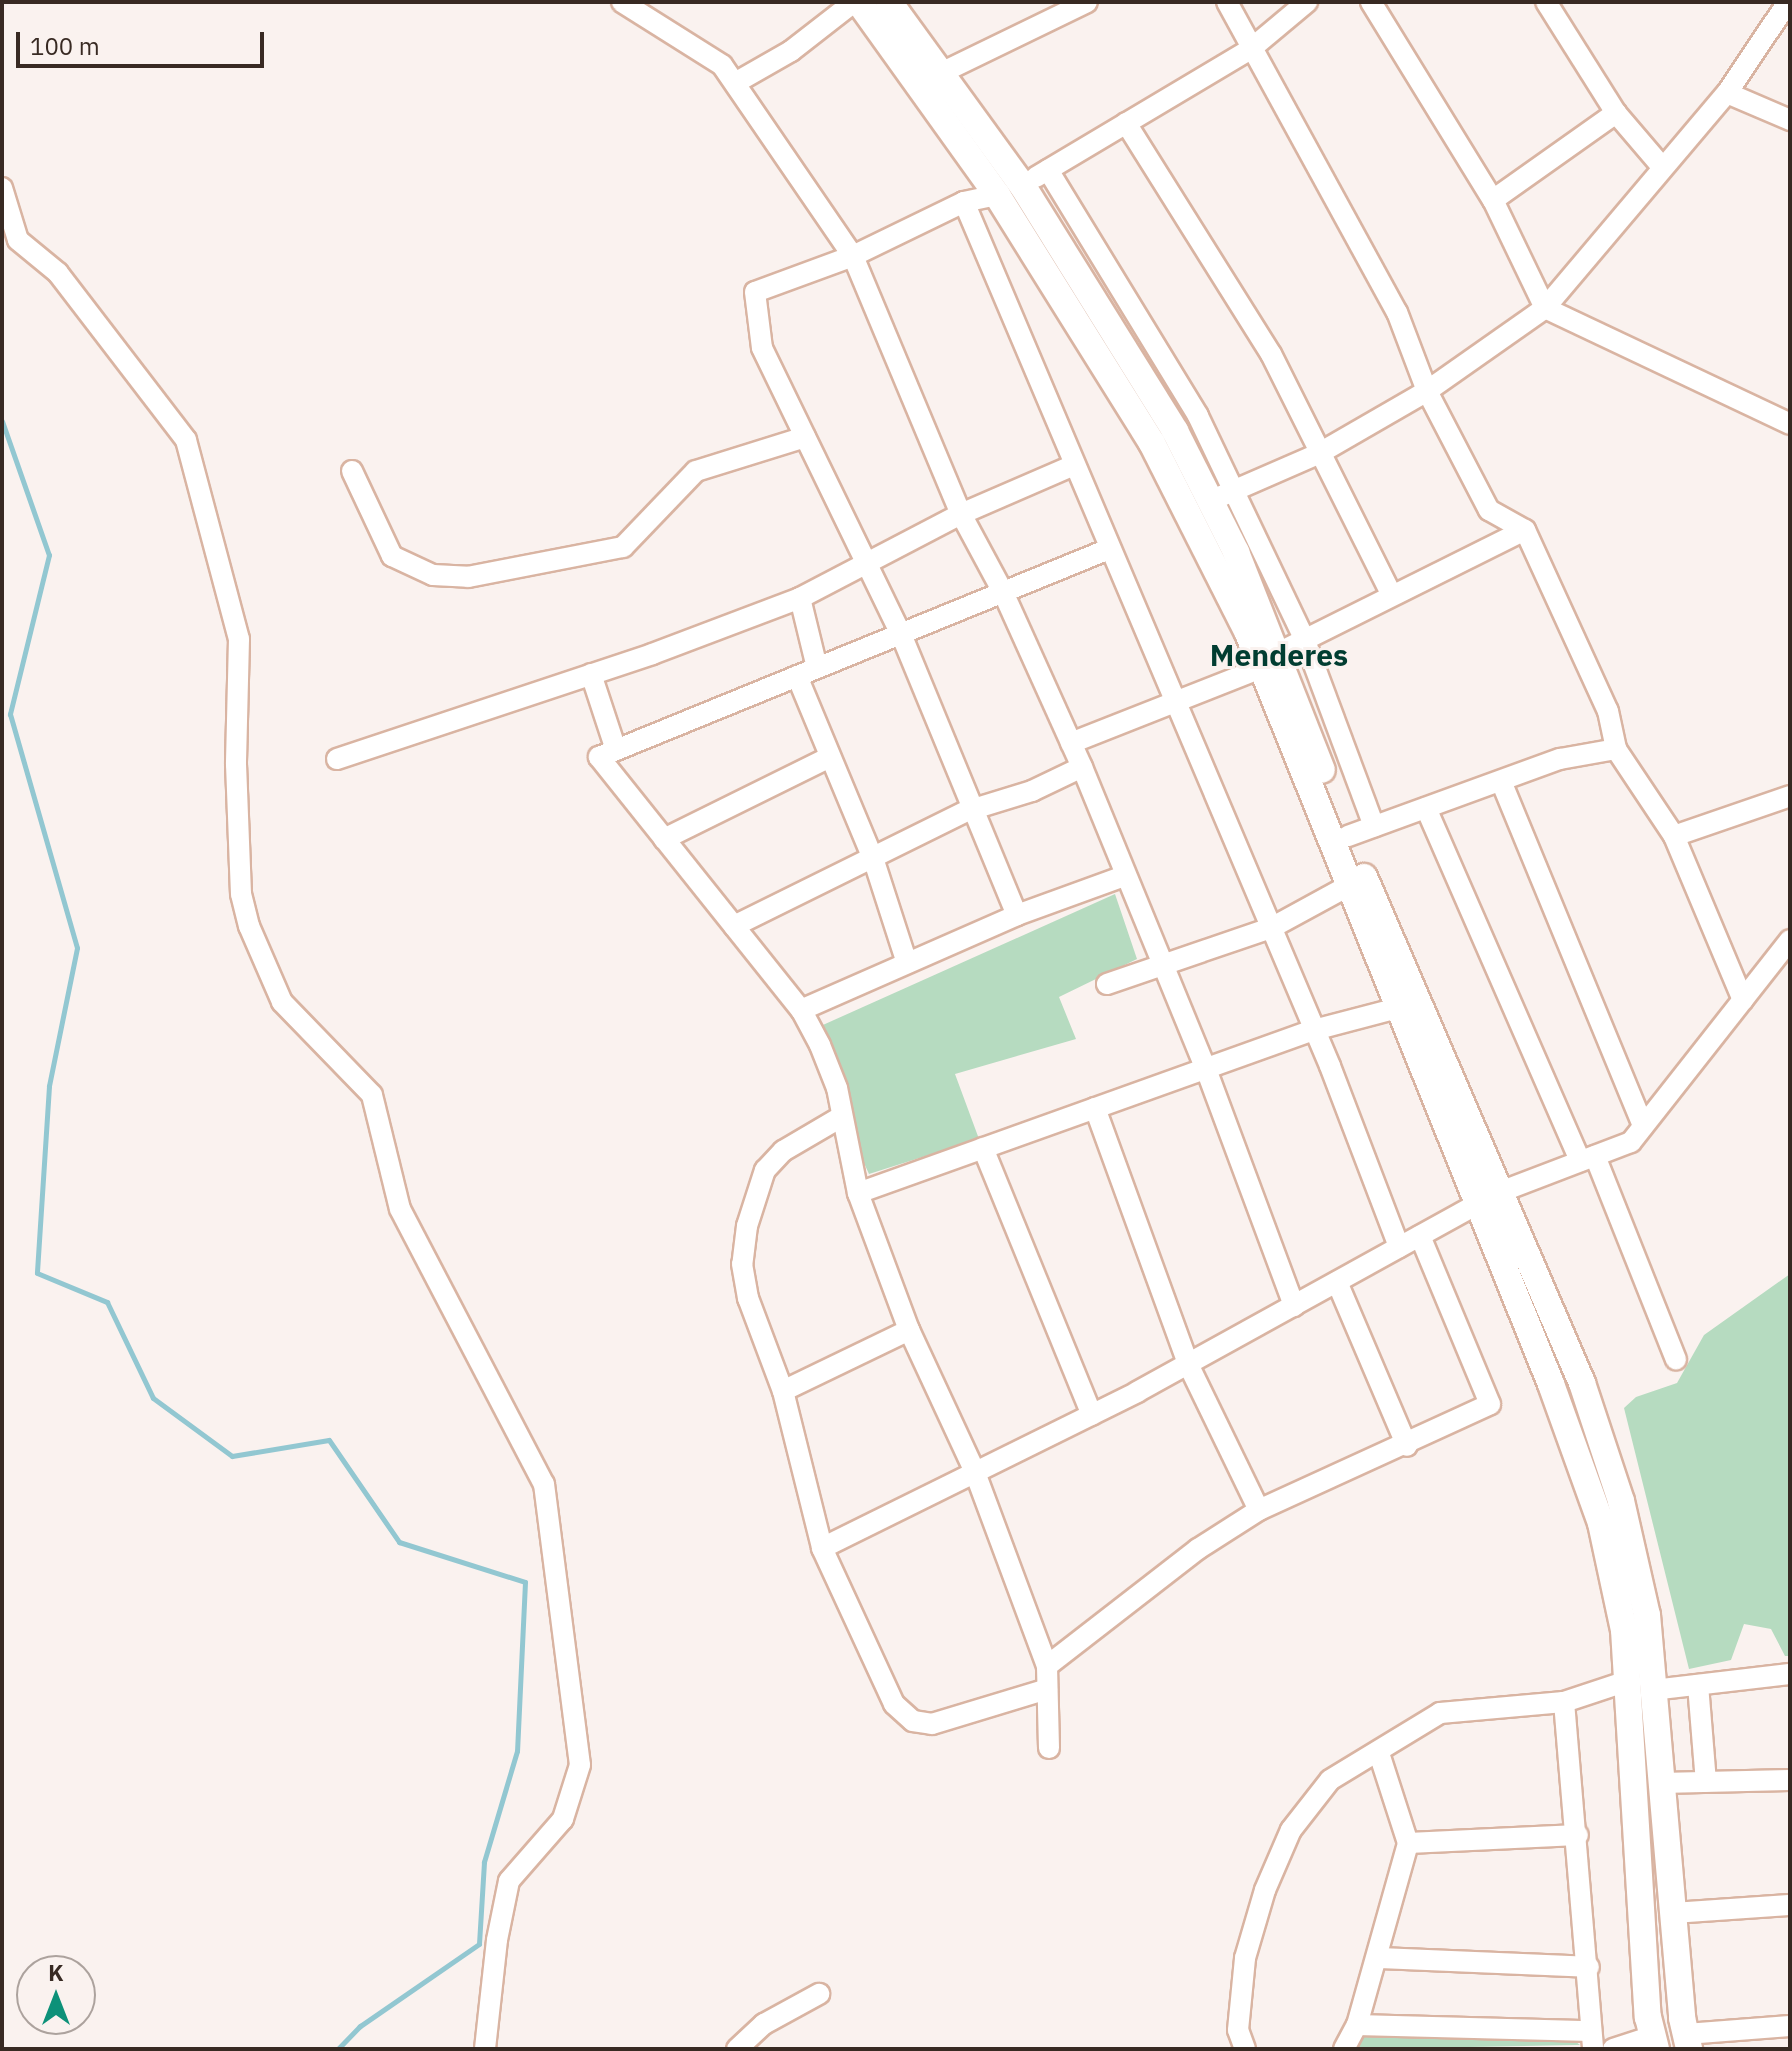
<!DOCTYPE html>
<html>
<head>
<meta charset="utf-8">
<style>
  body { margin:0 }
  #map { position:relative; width:1792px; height:2051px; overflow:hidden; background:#faf2ef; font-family:"IBM Plex Sans",sans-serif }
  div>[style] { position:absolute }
  .green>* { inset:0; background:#b6dbc0 }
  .stream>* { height:5px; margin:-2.5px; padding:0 2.5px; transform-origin:2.5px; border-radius:2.5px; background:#92c7d1 }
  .roads { filter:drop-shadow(2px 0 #d9b4a2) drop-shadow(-2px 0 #d9b4a2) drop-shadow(0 2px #d9b4a2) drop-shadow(0 -2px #d9b4a2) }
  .minor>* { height:20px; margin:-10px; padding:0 10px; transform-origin:10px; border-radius:10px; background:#fff }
  .major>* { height:26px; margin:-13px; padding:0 13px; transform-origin:13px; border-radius:13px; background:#fff }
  span { translate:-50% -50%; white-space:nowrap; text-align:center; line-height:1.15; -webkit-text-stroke:6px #faf2ef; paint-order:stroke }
  .district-label { font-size:30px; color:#013d31; font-weight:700 }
  .frame { position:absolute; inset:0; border:4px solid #382a23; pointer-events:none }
  .north { position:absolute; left:16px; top:1955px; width:80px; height:80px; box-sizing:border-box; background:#faf2ef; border:2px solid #aca29d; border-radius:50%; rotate:0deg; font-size:22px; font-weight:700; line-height:32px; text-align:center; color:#382a23 }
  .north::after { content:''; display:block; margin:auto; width:28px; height:36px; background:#0d9179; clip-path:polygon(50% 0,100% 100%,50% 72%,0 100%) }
  .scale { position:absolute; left:16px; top:32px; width:248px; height:36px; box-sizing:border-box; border:4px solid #382a23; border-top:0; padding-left:10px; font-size:24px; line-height:28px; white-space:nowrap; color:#382a23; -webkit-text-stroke:6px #faf2ef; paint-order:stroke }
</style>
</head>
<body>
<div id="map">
  <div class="green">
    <i style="clip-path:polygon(1115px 894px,1137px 959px,1059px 997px,1076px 1039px,955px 1074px,979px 1139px,869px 1174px,805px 1033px)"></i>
    <i style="clip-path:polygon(1790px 1274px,1790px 1656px,1785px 1656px,1771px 1629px,1744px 1624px,1731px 1660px,1689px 1669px,1624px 1408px,1636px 1397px,1677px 1383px,1704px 1335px)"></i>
    <i style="clip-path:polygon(1366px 2031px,1571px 2038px,1580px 2045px,1357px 2049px)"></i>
  </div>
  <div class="stream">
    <i style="left:2px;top:421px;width:142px;rotate:70.7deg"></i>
    <i style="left:49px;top:555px;width:164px;rotate:103.8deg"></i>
    <i style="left:10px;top:714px;width:243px;rotate:74deg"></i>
    <i style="left:77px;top:948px;width:141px;rotate:101.5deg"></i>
    <i style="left:49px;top:1086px;width:187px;rotate:93.7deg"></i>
    <i style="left:37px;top:1273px;width:76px;rotate:22.5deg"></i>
    <i style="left:107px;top:1302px;width:106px;rotate:64.4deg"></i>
    <i style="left:153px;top:1398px;width:98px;rotate:36.3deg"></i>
    <i style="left:232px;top:1456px;width:98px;rotate:-9.4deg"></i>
    <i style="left:329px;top:1440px;width:124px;rotate:55.5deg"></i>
    <i style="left:399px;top:1542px;width:132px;rotate:17.6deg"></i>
    <i style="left:525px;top:1582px;width:169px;rotate:92.7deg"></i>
    <i style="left:517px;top:1751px;width:116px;rotate:106.6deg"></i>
    <i style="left:484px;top:1862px;width:82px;rotate:93.5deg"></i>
    <i style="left:479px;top:1944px;width:145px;rotate:145.4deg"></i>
    <i style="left:360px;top:2026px;width:32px;rotate:134deg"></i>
  </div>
  <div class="roads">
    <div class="minor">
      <i style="left:622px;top:2px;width:118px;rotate:32.2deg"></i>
      <i style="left:722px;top:65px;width:232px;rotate:55.6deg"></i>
      <i style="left:853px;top:256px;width:280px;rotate:67.3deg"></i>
      <i style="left:961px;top:514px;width:89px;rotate:61.7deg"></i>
      <i style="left:1003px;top:592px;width:192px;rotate:65.7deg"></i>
      <i style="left:1082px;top:767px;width:326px;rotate:67.7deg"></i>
      <i style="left:1206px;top:1069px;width:253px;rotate:69.6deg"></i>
      <i style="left:1227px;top:2px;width:354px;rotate:61.3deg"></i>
      <i style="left:1397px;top:312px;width:85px;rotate:69.2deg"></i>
      <i style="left:1427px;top:391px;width:134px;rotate:62.5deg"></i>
      <i style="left:1489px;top:510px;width:41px;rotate:29.1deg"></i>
      <i style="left:1525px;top:530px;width:199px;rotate:65.4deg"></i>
      <i style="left:1608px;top:711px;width:39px;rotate:78deg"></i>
      <i style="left:1616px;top:749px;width:105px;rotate:56.3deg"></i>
      <i style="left:1674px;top:836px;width:178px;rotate:67.2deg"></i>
      <i style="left:1371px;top:2px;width:233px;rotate:58.4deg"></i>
      <i style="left:1493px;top:200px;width:120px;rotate:64.3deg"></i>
      <i style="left:1545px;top:308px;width:271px;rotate:25.3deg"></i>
      <i style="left:941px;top:73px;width:162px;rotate:-25.9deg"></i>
      <i style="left:735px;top:83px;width:64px;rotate:-29.7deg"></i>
      <i style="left:791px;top:51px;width:80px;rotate:-37.9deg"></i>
      <i style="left:1727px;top:93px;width:69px;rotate:23.2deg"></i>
      <i style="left:1616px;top:113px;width:72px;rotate:49.5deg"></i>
      <i style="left:1126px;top:123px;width:273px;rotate:57.9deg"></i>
      <i style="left:1271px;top:354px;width:268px;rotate:63.4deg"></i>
      <i style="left:1048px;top:170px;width:288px;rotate:58.6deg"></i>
      <i style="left:1198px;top:416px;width:246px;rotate:64.5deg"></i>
      <i style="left:1304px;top:638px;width:201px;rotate:69.6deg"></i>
      <i style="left:1036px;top:177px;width:252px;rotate:-30.8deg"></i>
      <i style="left:1252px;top:48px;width:72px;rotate:-39.9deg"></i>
      <i style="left:2px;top:188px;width:54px;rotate:72.9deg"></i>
      <i style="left:18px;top:240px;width:52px;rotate:39.5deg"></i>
      <i style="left:58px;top:273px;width:210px;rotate:52.5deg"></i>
      <i style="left:186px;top:440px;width:206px;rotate:75.1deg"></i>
      <i style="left:239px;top:639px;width:125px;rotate:91.4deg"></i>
      <i style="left:236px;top:764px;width:130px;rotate:87.8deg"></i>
      <i style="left:241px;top:894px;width:33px;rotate:76deg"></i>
      <i style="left:249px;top:926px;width:83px;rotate:66.5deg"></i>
      <i style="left:282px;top:1002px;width:129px;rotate:45.9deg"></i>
      <i style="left:372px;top:1095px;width:117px;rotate:76.2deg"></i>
      <i style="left:400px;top:1209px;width:310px;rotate:62.4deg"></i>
      <i style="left:544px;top:1484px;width:283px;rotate:82.7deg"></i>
      <i style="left:580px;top:1765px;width:57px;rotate:107.5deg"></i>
      <i style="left:563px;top:1819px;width:82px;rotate:131.1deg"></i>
      <i style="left:509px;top:1881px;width:60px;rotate:101.5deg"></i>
      <i style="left:497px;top:1940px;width:110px;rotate:96.3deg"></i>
      <i style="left:997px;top:195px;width:34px;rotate:168deg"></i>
      <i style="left:964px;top:202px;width:123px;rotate:154.1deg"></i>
      <i style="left:853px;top:256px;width:104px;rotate:159.8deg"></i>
      <i style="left:755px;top:292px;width:56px;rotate:82.9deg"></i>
      <i style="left:762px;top:348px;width:318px;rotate:64.1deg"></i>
      <i style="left:901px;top:634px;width:304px;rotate:67.6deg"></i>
      <i style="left:1493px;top:200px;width:151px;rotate:-35.3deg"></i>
      <i style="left:1616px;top:113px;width:131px;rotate:-122.2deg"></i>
      <i style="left:964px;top:202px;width:938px;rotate:67.04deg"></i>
      <i style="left:1330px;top:1066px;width:194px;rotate:69.1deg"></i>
      <i style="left:352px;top:471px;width:94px;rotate:64.8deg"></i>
      <i style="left:392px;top:556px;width:45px;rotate:24.9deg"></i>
      <i style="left:433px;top:575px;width:35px;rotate:3deg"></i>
      <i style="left:468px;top:577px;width:158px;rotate:-11deg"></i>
      <i style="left:623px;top:547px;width:105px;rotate:-46.2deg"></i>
      <i style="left:696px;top:471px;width:114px;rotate:-17.3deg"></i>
      <i style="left:1210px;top:501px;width:118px;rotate:-23.5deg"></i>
      <i style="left:1318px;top:454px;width:126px;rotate:-30deg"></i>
      <i style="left:1427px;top:391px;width:144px;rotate:-35.1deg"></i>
      <i style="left:1545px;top:308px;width:282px;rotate:-49.8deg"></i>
      <i style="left:1727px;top:93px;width:110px;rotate:-56.2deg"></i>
      <i style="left:800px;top:598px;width:72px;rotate:76.3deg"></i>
      <i style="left:1276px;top:654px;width:278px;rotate:-26.5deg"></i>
      <i style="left:591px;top:674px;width:80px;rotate:71.8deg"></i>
      <i style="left:797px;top:676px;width:200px;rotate:67.4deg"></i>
      <i style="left:874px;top:861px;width:107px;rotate:72.1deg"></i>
      <i style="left:1071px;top:743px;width:204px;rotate:-21.5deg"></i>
      <i style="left:337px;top:759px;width:332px;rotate:-18.4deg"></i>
      <i style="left:652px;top:654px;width:158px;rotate:-20.7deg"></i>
      <i style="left:800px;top:598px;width:182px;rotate:-27.6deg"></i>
      <i style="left:961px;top:514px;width:123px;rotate:-23.4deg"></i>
      <i style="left:1501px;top:781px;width:373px;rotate:67.6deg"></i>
      <i style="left:1426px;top:808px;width:385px;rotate:66.4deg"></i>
      <i style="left:1348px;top:836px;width:226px;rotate:-20deg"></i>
      <i style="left:1560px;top:759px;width:57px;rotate:-10.1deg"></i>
      <i style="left:1674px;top:836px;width:123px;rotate:-19deg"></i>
      <i style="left:664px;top:839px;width:185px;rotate:-26.3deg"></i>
      <i style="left:734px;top:926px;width:260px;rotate:-26.3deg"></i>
      <i style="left:967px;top:811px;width:68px;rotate:-17.1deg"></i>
      <i style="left:1032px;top:791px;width:55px;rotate:-25.6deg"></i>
      <i style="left:1107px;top:984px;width:173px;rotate:-18.9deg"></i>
      <i style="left:1271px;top:928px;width:88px;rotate:-28.6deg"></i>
      <i style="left:801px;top:1010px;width:236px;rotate:-23.7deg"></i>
      <i style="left:1017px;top:915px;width:114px;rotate:-20deg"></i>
      <i style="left:1095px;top:1108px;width:272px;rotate:70deg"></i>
      <i style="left:1188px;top:1364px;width:162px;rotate:64.1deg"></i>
      <i style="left:841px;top:1117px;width:67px;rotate:149.6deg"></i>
      <i style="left:783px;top:1151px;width:26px;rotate:133deg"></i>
      <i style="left:765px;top:1170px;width:59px;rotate:107.8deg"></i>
      <i style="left:747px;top:1226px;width:38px;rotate:97deg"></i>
      <i style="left:742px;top:1264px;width:35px;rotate:80deg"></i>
      <i style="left:748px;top:1298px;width:99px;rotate:69.4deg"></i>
      <i style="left:783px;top:1391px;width:162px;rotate:76deg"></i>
      <i style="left:822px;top:1548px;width:172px;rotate:65.2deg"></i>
      <i style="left:894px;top:1704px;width:25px;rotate:42deg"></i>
      <i style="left:913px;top:1721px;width:19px;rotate:9deg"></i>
      <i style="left:932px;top:1724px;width:120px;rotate:-16.9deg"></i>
      <i style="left:983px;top:1148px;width:288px;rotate:67.8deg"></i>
      <i style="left:1595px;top:1156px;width:219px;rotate:68.3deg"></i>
      <i style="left:858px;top:1193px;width:484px;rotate:-19.7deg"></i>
      <i style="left:1314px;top:1030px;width:87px;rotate:-14.7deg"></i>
      <i style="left:1337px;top:1282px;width:178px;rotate:66.9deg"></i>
      <i style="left:783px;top:1391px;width:140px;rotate:-25.8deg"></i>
      <i style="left:822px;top:1548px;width:352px;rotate:-26.3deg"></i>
      <i style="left:1137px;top:1392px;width:414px;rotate:-28.9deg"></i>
      <i style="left:1500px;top:1192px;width:140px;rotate:-20.9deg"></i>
      <i style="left:1631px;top:1142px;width:257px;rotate:-51.8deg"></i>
      <i style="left:1047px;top:1666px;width:191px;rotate:-37.8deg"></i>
      <i style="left:1198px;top:1549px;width:72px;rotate:-32.6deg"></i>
      <i style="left:1259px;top:1510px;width:254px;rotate:-24.6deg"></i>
      <i style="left:1490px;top:1404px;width:182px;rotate:-112.6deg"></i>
      <i style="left:1698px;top:1685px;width:97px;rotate:85.3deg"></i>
      <i style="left:1653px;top:1690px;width:138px;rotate:-6.7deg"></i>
      <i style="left:1564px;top:1702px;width:348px;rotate:85.2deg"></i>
      <i style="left:1049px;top:1748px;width:82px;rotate:-91.4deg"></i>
      <i style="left:1047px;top:1666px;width:207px;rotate:-110.4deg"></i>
      <i style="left:975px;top:1472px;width:157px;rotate:-114.9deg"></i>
      <i style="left:909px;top:1330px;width:146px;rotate:-110.4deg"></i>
      <i style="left:858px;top:1193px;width:107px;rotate:-101.3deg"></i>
      <i style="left:837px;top:1088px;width:46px;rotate:-111.6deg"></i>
      <i style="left:820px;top:1045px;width:40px;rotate:-118deg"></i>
      <i style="left:801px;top:1010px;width:324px;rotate:-128.6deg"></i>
      <i style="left:599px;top:757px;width:551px;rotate:-22.19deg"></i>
      <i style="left:1660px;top:1783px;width:130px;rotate:-1.3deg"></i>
      <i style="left:1408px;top:1843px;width:170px;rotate:-2.7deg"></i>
      <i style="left:1672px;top:1913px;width:118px;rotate:-3.9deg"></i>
      <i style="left:1378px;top:1958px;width:211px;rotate:2.4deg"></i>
      <i style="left:1357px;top:2025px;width:234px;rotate:1.5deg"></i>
      <i style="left:1686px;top:2034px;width:104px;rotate:-4.4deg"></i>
      <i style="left:737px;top:2049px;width:37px;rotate:-43deg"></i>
      <i style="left:764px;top:2024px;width:63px;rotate:-28.6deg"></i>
      <i style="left:1245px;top:2049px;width:20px;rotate:-110deg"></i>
      <i style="left:1238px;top:2030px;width:72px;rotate:-84.4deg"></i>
      <i style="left:1245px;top:1958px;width:71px;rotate:-73.6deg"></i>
      <i style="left:1265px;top:1890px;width:65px;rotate:-66.6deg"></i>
      <i style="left:1291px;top:1830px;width:63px;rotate:-52deg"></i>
      <i style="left:1330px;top:1780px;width:129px;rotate:-31.3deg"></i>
      <i style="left:1440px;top:1713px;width:124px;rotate:-5.1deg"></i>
      <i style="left:1564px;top:1702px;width:66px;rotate:-18.4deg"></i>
      <i style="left:1344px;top:2049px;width:27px;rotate:-62deg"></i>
      <i style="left:1357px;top:2025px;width:189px;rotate:-74.3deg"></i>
      <i style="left:1408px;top:1843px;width:95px;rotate:-107.9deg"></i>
      <i style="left:1613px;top:2049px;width:42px;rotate:-18deg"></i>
    </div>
    <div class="major">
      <i style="left:859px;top:2px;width:237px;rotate:54.4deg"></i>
      <i style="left:997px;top:195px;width:292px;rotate:58deg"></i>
      <i style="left:1152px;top:443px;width:213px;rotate:63.2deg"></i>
      <i style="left:1248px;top:633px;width:810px;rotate:68.03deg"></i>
      <i style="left:1551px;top:1384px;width:148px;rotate:70.2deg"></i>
      <i style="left:1601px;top:1523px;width:109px;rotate:77.9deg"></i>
      <i style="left:1624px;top:1630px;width:388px;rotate:86.5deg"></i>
      <i style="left:1648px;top:2017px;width:33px;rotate:76deg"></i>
      <i style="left:889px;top:2px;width:226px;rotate:54deg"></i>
      <i style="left:1022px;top:185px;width:290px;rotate:58.1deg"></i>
      <i style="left:1175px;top:431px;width:136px;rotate:63.2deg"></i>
      <i style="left:1236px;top:552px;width:234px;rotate:68.5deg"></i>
      <i style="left:1364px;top:877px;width:551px;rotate:66.69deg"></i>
      <i style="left:1582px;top:1383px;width:124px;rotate:71.7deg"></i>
      <i style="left:1621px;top:1501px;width:117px;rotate:77.2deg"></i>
      <i style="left:1647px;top:1615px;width:405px;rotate:85deg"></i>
      <i style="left:1682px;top:2018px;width:32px;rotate:77deg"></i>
    </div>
  </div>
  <div class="district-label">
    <span style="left:1279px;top:655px">Menderes</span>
  </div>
  <div class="frame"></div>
  <div class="north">K</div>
  <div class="scale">100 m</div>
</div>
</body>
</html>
